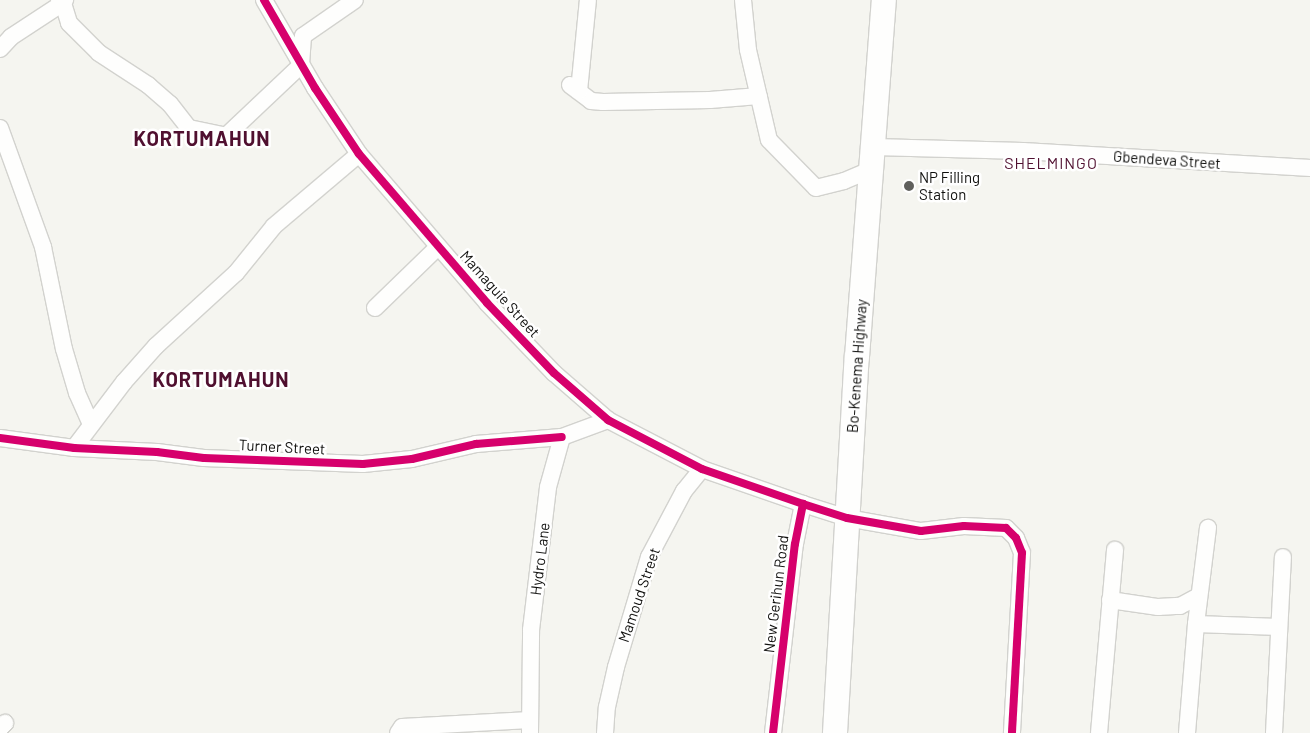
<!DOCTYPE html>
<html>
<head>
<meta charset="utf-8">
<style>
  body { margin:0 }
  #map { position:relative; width:1310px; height:733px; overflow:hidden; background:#f5f5f0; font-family:Barlow,sans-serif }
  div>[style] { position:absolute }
  .roads { filter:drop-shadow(1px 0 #d2d2ce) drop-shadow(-1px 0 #d2d2ce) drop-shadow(0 1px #d2d2ce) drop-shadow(0 -1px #d2d2ce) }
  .minor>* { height:16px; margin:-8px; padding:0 8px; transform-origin:8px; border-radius:8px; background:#fefefd }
  .highway>* { height:24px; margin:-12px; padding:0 12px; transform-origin:12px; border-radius:12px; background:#fefefd }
  .cycleway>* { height:8px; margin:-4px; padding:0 4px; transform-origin:4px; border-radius:4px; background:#d6006c }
  .dots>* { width:14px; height:14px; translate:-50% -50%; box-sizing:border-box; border:2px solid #fff; border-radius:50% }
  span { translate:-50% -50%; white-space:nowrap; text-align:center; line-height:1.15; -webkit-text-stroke:5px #fff; paint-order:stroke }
  .street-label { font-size:15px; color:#10100e }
  .poi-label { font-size:15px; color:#10100e }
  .left { translate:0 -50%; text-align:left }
  .neighbourhood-label { font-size:16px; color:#501030; letter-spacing:1px }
  .district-label { font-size:20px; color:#501030; font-weight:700; letter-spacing:1px }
</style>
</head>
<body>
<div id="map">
  <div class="roads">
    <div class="minor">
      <i style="left:59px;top:0;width:5px;rotate:37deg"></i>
      <i style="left:63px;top:3px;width:21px;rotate:73deg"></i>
      <i style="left:69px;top:23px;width:42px;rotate:45deg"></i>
      <i style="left:99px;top:53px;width:59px;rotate:33.1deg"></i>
      <i style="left:148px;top:85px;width:29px;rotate:41deg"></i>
      <i style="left:170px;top:104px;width:31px;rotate:52deg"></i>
      <i style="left:189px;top:128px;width:38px;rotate:12deg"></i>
      <i style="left:226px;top:136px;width:103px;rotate:-43.4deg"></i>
      <i style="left:301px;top:65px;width:29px;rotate:-86deg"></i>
      <i style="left:303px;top:36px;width:63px;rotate:-34.7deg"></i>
      <i style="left:264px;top:0;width:102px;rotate:59.9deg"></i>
      <i style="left:315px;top:88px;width:79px;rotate:56.3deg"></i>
      <i style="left:359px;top:154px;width:196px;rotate:49.3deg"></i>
      <i style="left:487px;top:303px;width:97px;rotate:46.3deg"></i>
      <i style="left:554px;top:373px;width:72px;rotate:41deg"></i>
      <i style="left:608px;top:420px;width:106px;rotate:27.5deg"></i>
      <i style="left:702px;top:469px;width:107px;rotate:19.1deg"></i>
      <i style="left:743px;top:0;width:50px;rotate:84.3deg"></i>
      <i style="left:748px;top:50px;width:92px;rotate:76.9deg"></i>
      <i style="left:769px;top:140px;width:67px;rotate:45.6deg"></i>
      <i style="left:816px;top:188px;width:29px;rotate:-14deg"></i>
      <i style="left:844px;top:181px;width:30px;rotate:-23deg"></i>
      <i style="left:0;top:49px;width:16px;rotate:-47deg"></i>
      <i style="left:11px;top:37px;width:62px;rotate:-33.2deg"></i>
      <i style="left:63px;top:3px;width:4px;rotate:-56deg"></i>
      <i style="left:570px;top:85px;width:26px;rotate:37deg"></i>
      <i style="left:591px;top:101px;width:12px;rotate:5deg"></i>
      <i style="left:603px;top:102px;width:107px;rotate:-1.1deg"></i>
      <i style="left:710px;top:100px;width:49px;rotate:-4.7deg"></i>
      <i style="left:579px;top:91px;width:91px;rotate:-84.4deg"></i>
      <i style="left:0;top:128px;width:127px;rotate:70.1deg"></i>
      <i style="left:43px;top:247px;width:104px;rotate:78.4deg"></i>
      <i style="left:64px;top:349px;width:46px;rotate:73.5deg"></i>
      <i style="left:77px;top:393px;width:34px;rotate:66deg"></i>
      <i style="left:874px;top:147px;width:149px;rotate:1.5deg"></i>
      <i style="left:1023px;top:151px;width:288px;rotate:3.4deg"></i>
      <i style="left:375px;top:308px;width:88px;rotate:-44.1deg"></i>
      <i style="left:0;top:438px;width:75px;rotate:7.7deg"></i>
      <i style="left:74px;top:448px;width:83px;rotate:2.8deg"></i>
      <i style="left:157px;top:452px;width:47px;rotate:7.3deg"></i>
      <i style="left:204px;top:458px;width:159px;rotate:2.2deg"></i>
      <i style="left:363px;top:464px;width:49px;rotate:-5.8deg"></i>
      <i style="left:412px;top:459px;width:66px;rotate:-13.2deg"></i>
      <i style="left:476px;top:444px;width:86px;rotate:-4.7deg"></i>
      <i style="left:74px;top:448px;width:83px;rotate:-52.9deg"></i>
      <i style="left:124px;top:382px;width:48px;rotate:-48.4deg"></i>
      <i style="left:156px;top:346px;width:108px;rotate:-42.4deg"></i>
      <i style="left:236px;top:273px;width:60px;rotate:-51deg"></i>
      <i style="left:274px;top:226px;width:111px;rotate:-40.3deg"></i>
      <i style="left:1110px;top:600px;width:49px;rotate:8.3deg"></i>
      <i style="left:1158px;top:607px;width:22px;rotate:-3deg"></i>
      <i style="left:1180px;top:606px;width:21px;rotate:-28deg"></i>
      <i style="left:1196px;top:624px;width:83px;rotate:2.1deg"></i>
      <i style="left:0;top:729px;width:8px;rotate:-50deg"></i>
      <i style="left:398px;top:733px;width:7px;rotate:-56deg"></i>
      <i style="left:402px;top:727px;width:128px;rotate:-3.1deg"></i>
      <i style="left:530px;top:733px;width:103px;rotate:-89.4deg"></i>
      <i style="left:531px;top:630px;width:144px;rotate:-83.2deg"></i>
      <i style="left:548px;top:487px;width:52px;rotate:-74.4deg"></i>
      <i style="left:562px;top:437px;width:49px;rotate:-20.3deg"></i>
      <i style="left:605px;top:733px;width:26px;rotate:-86deg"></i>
      <i style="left:607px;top:707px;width:41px;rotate:-77.3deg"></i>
      <i style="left:616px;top:667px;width:115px;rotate:-73.3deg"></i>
      <i style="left:649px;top:557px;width:75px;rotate:-62.1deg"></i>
      <i style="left:684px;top:491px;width:28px;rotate:-51deg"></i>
      <i style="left:773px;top:733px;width:190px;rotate:-83.4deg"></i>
      <i style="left:795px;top:544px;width:41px;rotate:-78.7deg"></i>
      <i style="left:803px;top:504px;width:46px;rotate:17.7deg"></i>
      <i style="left:847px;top:518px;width:75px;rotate:10deg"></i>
      <i style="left:921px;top:531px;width:43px;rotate:-6.6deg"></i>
      <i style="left:964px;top:526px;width:42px;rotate:2.7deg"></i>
      <i style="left:1006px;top:528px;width:14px;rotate:45deg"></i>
      <i style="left:1016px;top:538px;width:16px;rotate:68deg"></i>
      <i style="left:1022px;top:553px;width:180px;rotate:93.2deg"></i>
      <i style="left:1099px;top:733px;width:184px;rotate:-85deg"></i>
      <i style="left:1187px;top:733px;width:109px;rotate:-85.3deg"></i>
      <i style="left:1196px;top:624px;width:97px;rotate:-82.9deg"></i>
      <i style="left:1274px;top:733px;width:176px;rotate:-87.1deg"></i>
    </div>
    <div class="highway">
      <i style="left:835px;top:733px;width:377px;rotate:-86.7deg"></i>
      <i style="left:857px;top:357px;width:358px;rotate:-85.7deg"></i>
    </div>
  </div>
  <div class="cycleway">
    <i style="left:264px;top:0;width:102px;rotate:59.9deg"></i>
    <i style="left:315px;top:88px;width:79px;rotate:56.3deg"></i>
    <i style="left:359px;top:154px;width:196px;rotate:49.3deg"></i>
    <i style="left:487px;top:303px;width:97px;rotate:46.3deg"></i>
    <i style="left:554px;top:373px;width:72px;rotate:41deg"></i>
    <i style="left:608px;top:420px;width:106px;rotate:27.5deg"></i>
    <i style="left:702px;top:469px;width:107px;rotate:19.1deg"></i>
    <i style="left:0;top:438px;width:75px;rotate:7.7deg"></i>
    <i style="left:74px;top:448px;width:83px;rotate:2.8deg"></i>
    <i style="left:157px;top:452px;width:47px;rotate:7.3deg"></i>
    <i style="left:204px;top:458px;width:159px;rotate:2.2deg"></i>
    <i style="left:363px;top:464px;width:49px;rotate:-5.8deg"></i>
    <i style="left:412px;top:459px;width:66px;rotate:-13.2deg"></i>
    <i style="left:476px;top:444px;width:86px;rotate:-4.7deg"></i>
    <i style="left:773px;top:733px;width:190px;rotate:-83.4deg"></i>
    <i style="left:795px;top:544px;width:41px;rotate:-78.7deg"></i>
    <i style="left:803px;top:504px;width:46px;rotate:17.7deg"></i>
    <i style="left:847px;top:518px;width:75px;rotate:10deg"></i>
    <i style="left:921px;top:531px;width:43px;rotate:-6.6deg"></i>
    <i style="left:964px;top:526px;width:42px;rotate:2.7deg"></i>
    <i style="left:1006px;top:528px;width:14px;rotate:45deg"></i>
    <i style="left:1016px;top:538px;width:16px;rotate:68deg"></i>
    <i style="left:1022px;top:553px;width:180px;rotate:93.2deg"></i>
  </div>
  <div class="dots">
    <i style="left:909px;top:186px;background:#60605d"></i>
  </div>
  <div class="street-label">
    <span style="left:1167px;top:160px;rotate:4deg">Gbendeva Street</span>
    <span style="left:500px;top:294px;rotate:48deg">Mamaguie Street</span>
    <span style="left:857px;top:366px;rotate:-86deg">Bo-Kenema Highway</span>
    <span style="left:282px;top:447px;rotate:3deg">Turner Street</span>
    <span style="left:540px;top:559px;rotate:-83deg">Hydro Lane</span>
    <span style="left:776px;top:594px;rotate:-83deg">New Gerihun Road</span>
    <span style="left:639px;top:595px;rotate:-71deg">Mamoud Street</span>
  </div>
  <div class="poi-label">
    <span class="left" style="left:919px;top:186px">NP Filling<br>Station</span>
  </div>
  <div class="neighbourhood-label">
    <span style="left:1051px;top:163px">SHELMINGO</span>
  </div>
  <div class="district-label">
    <span style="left:202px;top:138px">KORTUMAHUN</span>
    <span style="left:221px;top:379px">KORTUMAHUN</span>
  </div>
</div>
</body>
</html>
